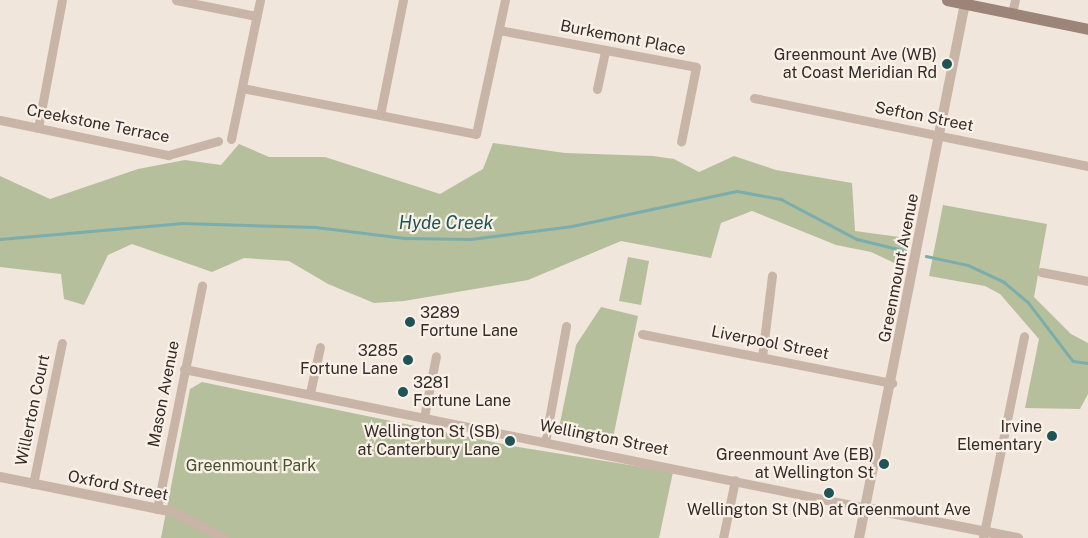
<!DOCTYPE html>
<html>
<head>
<meta charset="utf-8">
<style>
  body { margin:0 }
  #map { position:relative; width:1088px; height:538px; overflow:hidden; background:#f1e6db; font-family:"Public Sans",sans-serif }
  div>[style] { position:absolute }
  .green>* { inset:0; background:#b5bf9b }
  .stream>* { height:2.5px; margin:-1.25px; padding:0 1.25px; transform-origin:1.25px; border-radius:1.25px; background:#7badad }
  .minor>* { height:9px; margin:-4.5px; padding:0 4.5px; transform-origin:4.5px; border-radius:4.5px; background:#c8b5a7 }
  .tertiary>* { height:10px; margin:-5px; padding:0 5px; transform-origin:5px; border-radius:5px; background:#c8b5a7 }
  .secondary>* { height:11px; margin:-5.5px; padding:0 5.5px; transform-origin:5.5px; border-radius:5.5px; background:#9c8479 }
  .dots>* { width:14px; height:14px; translate:-50% -50%; box-sizing:border-box; border:2px solid #f9f0e7; border-radius:50% }
  span { translate:-50% -50%; white-space:nowrap; text-align:center; line-height:1.15; -webkit-text-stroke:4.5px #f9f0e7; paint-order:stroke }
  .street-label { font-size:16px; color:#352b28 }
  .poi-label { font-size:16px; color:#352b28 }
  .right { translate:-100% -50%; text-align:right }
  .left { translate:0 -50%; text-align:left }
  .park-label { font-size:16px; color:#46532c }
  .water-label { font-size:18px; color:#1e5455; font-style:italic }
</style>
</head>
<body>
<div id="map">
  <div class="green">
    <i style="clip-path:polygon(493px 143px,565px 153px,653px 156px,674px 159px,699px 172px,734px 156px,776px 170px,852px 183px,855px 231px,907px 238px,905px 268px,871px 252px,836px 245px,752px 211px,721px 223px,711px 258px,621px 241px,528px 280px,404px 301px,374px 303px,328px 284px,289px 261px,244px 258px,212px 272px,132px 244px,108px 255px,84px 305px,64px 299px,61px 274px,0 267px,0 176px,50px 199px,138px 169px,185px 160px,221px 165px,239px 144px,269px 157px,325px 157px,440px 194px,483px 169px)"></i>
    <i style="clip-path:polygon(943px 205px,1047px 224px,1034px 297px,1071px 334px,1088px 343px,1088px 394px,1080px 409px,1025px 408px,1039px 339px,1000px 294px,985px 286px,929px 276px)"></i>
    <i style="clip-path:polygon(628px 257px,649px 261px,641px 305px,619px 301px)"></i>
    <i style="clip-path:polygon(601px 307px,638px 316px,613px 438px,559px 428px,576px 345px)"></i>
    <i style="clip-path:polygon(202px 382px,512px 446px,673px 472px,659px 538px,161px 538px,190px 389px)"></i>
  </div>
  <div class="stream">
    <i style="left:0;top:239px;width:183px;rotate:-5deg"></i>
    <i style="left:182px;top:223px;width:134px;rotate:1.7deg"></i>
    <i style="left:316px;top:227px;width:91px;rotate:7deg"></i>
    <i style="left:406px;top:238px;width:65px;rotate:0.9deg"></i>
    <i style="left:471px;top:239px;width:102px;rotate:-7.3deg"></i>
    <i style="left:572px;top:226px;width:169px;rotate:-12deg"></i>
    <i style="left:737px;top:191px;width:45px;rotate:10.3deg"></i>
    <i style="left:781px;top:199px;width:86px;rotate:27.8deg"></i>
    <i style="left:857px;top:239px;width:50px;rotate:13.8deg"></i>
    <i style="left:926px;top:256px;width:43px;rotate:12.1deg"></i>
    <i style="left:968px;top:265px;width:40px;rotate:25deg"></i>
    <i style="left:1004px;top:282px;width:31px;rotate:40deg"></i>
    <i style="left:1028px;top:302px;width:74px;rotate:52.7deg"></i>
    <i style="left:1073px;top:361px;width:15px;rotate:8deg"></i>
  </div>
  <div class="minor">
    <i style="left:176px;top:0;width:82px;rotate:11.3deg"></i>
    <i style="left:1012px;top:13px;width:13px;rotate:-77deg"></i>
    <i style="left:499px;top:30px;width:200px;rotate:10.6deg"></i>
    <i style="left:696px;top:67px;width:76px;rotate:101.3deg"></i>
    <i style="left:242px;top:88px;width:238px;rotate:11.1deg"></i>
    <i style="left:476px;top:134px;width:137px;rotate:-77.8deg"></i>
    <i style="left:597px;top:89px;width:40px;rotate:-78deg"></i>
    <i style="left:754px;top:98px;width:341px;rotate:11.5deg"></i>
    <i style="left:380px;top:115px;width:117px;rotate:-78.7deg"></i>
    <i style="left:0;top:120px;width:172px;rotate:11.8deg"></i>
    <i style="left:168px;top:155px;width:52px;rotate:-15.6deg"></i>
    <i style="left:38px;top:128px;width:130px;rotate:-79.4deg"></i>
    <i style="left:231px;top:139px;width:142px;rotate:-78.2deg"></i>
    <i style="left:1041px;top:272px;width:48px;rotate:10.8deg"></i>
    <i style="left:642px;top:334px;width:255px;rotate:11.1deg"></i>
    <i style="left:762px;top:357px;width:82px;rotate:-83deg"></i>
    <i style="left:184px;top:369px;width:696px;rotate:11.52deg"></i>
    <i style="left:310px;top:393px;width:47px;rotate:-77.7deg"></i>
    <i style="left:424px;top:417px;width:62px;rotate:-78.9deg"></i>
    <i style="left:545px;top:442px;width:118px;rotate:-79.7deg"></i>
    <i style="left:33px;top:484px;width:144px;rotate:-78.4deg"></i>
    <i style="left:157px;top:509px;width:228px;rotate:-78.6deg"></i>
    <i style="left:723px;top:538px;width:59px;rotate:-78.3deg"></i>
    <i style="left:983px;top:538px;width:206px;rotate:-78.5deg"></i>
  </div>
  <div class="tertiary">
    <i style="left:0;top:477px;width:177px;rotate:11.4deg"></i>
    <i style="left:173px;top:512px;width:57px;rotate:27deg"></i>
    <i style="left:866px;top:508px;width:155px;rotate:11.2deg"></i>
    <i style="left:859px;top:538px;width:545px;rotate:-78.79deg"></i>
  </div>
  <div class="secondary">
    <i style="left:947px;top:0;width:144px;rotate:11.6deg"></i>
  </div>
  <div class="dots">
    <i style="left:947px;top:64px;background:#1e5455"></i>
    <i style="left:410px;top:322px;background:#1e5455"></i>
    <i style="left:408px;top:360px;background:#1e5455"></i>
    <i style="left:403px;top:392px;background:#1e5455"></i>
    <i style="left:1052px;top:436px;background:#1e5455"></i>
    <i style="left:510px;top:441px;background:#1e5455"></i>
    <i style="left:884px;top:464px;background:#1e5455"></i>
    <i style="left:829px;top:493px;background:#1e5455"></i>
  </div>
  <div class="street-label">
    <span style="left:623px;top:38px;rotate:11deg">Burkemont Place</span>
    <span style="left:924px;top:117px;rotate:11deg">Sefton Street</span>
    <span style="left:98px;top:124px;rotate:11deg">Creekstone Terrace</span>
    <span style="left:899px;top:268px;rotate:-79deg">Greenmount Avenue</span>
    <span style="left:770px;top:343px;rotate:11deg">Liverpool Street</span>
    <span style="left:164px;top:394px;rotate:-79deg">Mason Avenue</span>
    <span style="left:33px;top:410px;rotate:-78deg">Willerton Court</span>
    <span style="left:604px;top:438px;rotate:11deg">Wellington Street</span>
    <span style="left:118px;top:486px;rotate:11deg">Oxford Street</span>
  </div>
  <div class="poi-label">
    <span class="right" style="left:937px;top:64px">Greenmount Ave (WB)<br>at Coast Meridian Rd</span>
    <span class="left" style="left:420px;top:322px">3289<br>Fortune Lane</span>
    <span class="right" style="left:398px;top:360px">3285<br>Fortune Lane</span>
    <span class="left" style="left:413px;top:392px">3281<br>Fortune Lane</span>
    <span class="right" style="left:1042px;top:436px">Irvine<br>Elementary</span>
    <span class="right" style="left:500px;top:441px">Wellington St (SB)<br>at Canterbury Lane</span>
    <span class="right" style="left:874px;top:464px">Greenmount Ave (EB)<br>at Wellington St</span>
    <span style="left:829px;top:510px">Wellington St (NB) at Greenmount Ave</span>
  </div>
  <div class="park-label">
    <span style="left:251px;top:466px">Greenmount Park</span>
  </div>
  <div class="water-label">
    <span style="left:446px;top:223px">Hyde Creek</span>
  </div>
</div>
</body>
</html>
